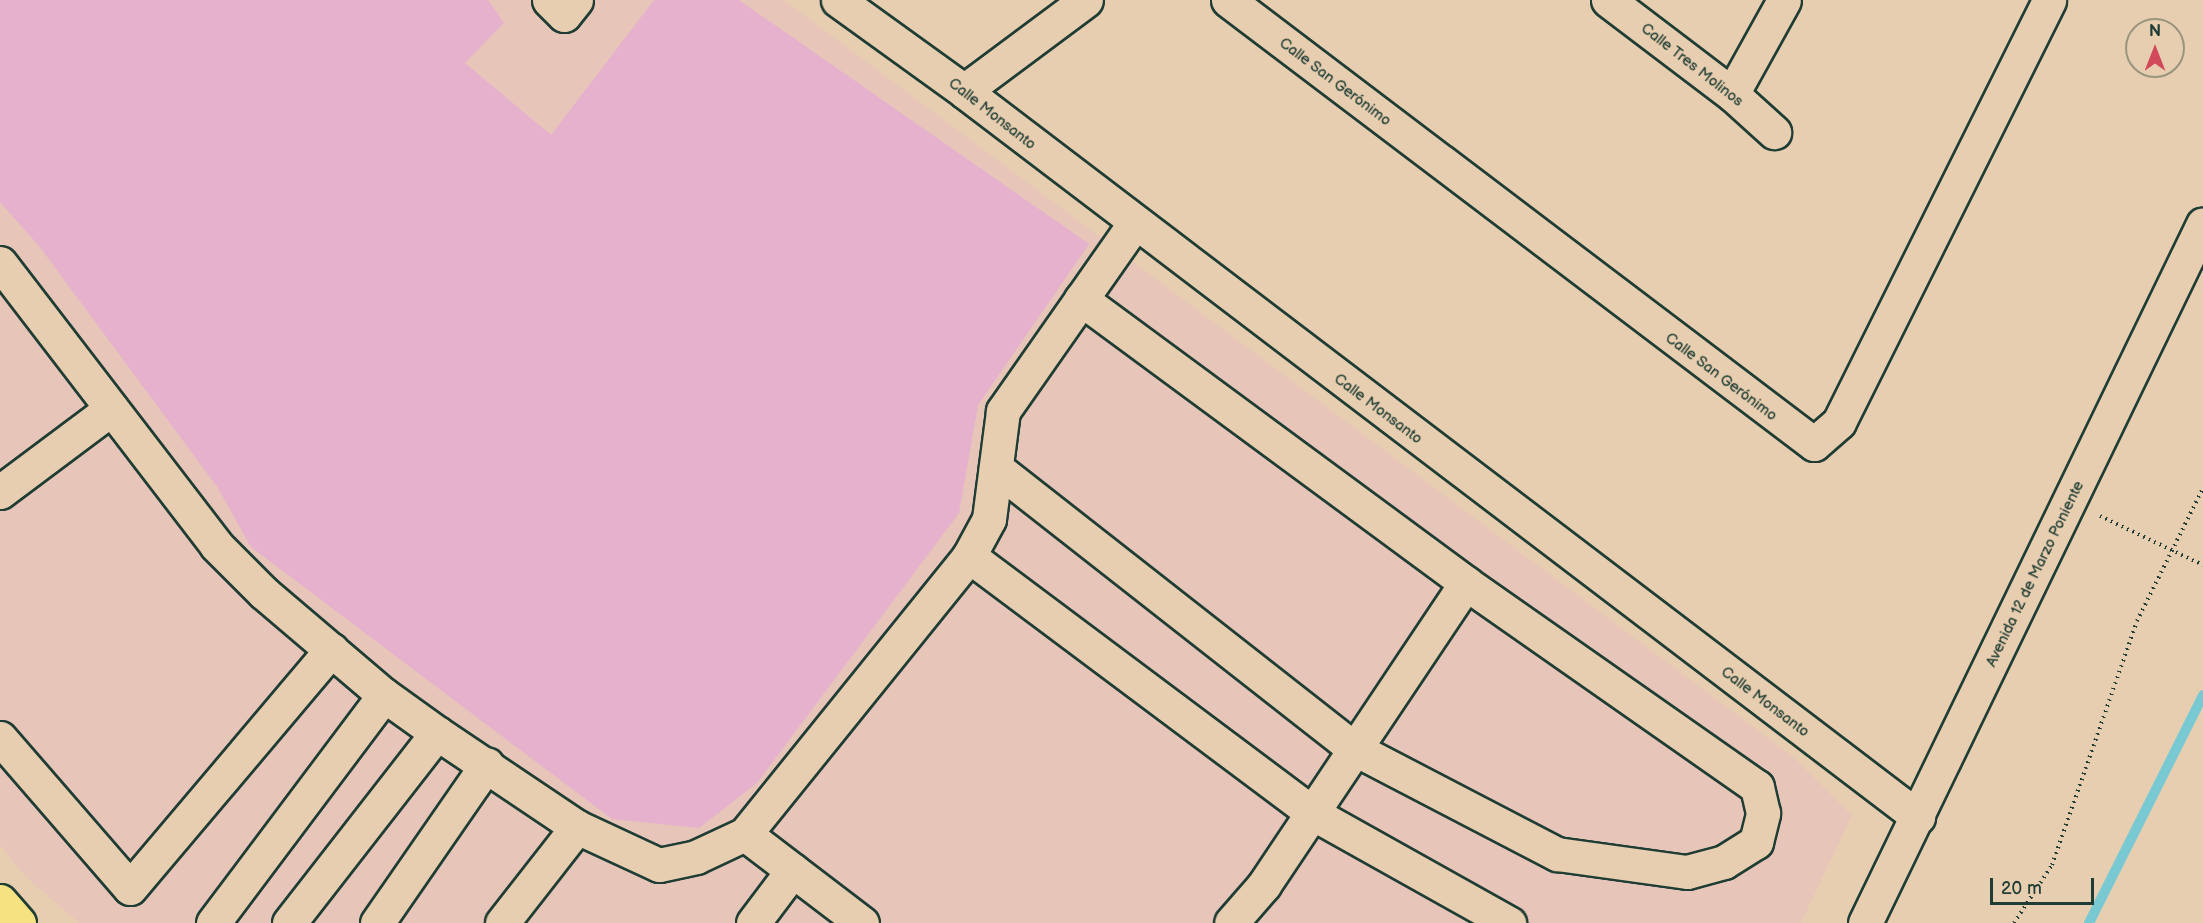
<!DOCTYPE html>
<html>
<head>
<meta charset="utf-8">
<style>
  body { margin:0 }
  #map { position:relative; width:2203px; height:923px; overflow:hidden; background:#e8ceb0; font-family:"Balsamiq Sans",sans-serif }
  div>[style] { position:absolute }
  .built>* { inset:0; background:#e7c5b9 }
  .stream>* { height:10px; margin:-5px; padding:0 5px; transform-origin:5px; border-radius:5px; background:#78c9d2 }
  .building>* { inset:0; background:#e5b1cd }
  .path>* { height:4px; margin-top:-2px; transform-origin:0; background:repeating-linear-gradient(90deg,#1f3d34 0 1.5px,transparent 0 6px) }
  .roads { filter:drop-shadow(2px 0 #1f3d34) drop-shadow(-2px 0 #1f3d34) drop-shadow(0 2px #1f3d34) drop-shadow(0 -2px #1f3d34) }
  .minor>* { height:33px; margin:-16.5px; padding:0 16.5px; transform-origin:16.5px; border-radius:16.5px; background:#e8ceb0 }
  .major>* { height:33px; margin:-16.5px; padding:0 16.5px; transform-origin:16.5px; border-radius:16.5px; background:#f5e382 }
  span { translate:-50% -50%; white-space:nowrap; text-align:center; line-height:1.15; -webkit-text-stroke:4.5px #e8ceb0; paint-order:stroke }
  .street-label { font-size:15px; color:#1f3d34 }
  .north { position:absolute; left:2125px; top:18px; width:60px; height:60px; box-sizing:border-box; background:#e8ceb0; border:2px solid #98947e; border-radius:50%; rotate:0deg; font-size:16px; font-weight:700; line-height:24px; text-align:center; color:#1f3d34 }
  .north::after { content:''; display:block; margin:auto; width:21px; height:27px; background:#d1495b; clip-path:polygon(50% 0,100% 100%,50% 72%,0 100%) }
  .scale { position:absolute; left:1990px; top:878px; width:104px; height:27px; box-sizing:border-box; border:3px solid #1f3d34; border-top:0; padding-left:8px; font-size:18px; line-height:21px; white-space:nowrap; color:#1f3d34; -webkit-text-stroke:4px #e8ceb0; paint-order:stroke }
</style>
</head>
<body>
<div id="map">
  <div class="built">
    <i style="clip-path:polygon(0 0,784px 0,1796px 759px,1852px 815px,1801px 923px,79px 923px,24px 875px,0 845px)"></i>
  </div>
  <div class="stream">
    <i style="left:2089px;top:923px;width:255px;rotate:-63.4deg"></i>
  </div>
  <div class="building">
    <i style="clip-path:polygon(0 0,488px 0,504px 23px,465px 63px,551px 135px,654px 0,739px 0,1089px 244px,978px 405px,959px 513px,757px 783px,699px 828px,612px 819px,251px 547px,218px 488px,39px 246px,0 202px)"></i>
  </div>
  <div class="path">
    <i style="left:2100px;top:516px;width:114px;rotate:25.4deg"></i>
    <i style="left:2014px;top:923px;width:69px;rotate:-56.8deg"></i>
    <i style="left:2052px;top:865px;width:258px;rotate:-70.8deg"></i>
    <i style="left:2137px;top:621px;width:148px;rotate:-63.6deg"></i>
  </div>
  <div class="roads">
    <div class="minor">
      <i style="left:549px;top:0;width:21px;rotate:45deg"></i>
      <i style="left:564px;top:15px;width:19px;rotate:-51deg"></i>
      <i style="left:838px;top:0;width:155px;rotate:35.8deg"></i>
      <i style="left:964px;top:91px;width:1199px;rotate:37.27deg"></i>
      <i style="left:1228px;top:0;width:735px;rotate:37.15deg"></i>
      <i style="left:1814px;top:444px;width:33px;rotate:-41deg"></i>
      <i style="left:1839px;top:422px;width:471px;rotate:-63.5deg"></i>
      <i style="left:1608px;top:0;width:156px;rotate:37.2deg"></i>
      <i style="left:1732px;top:94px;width:57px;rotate:42.1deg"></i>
      <i style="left:964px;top:91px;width:152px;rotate:-36.7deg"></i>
      <i style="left:1732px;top:94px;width:107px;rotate:-61deg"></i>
      <i style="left:0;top:263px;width:355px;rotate:52.5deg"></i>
      <i style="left:216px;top:545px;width:68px;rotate:45deg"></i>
      <i style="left:264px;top:593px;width:157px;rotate:40.4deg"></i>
      <i style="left:384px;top:695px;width:65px;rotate:35.6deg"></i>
      <i style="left:437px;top:733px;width:169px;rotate:33.9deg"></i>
      <i style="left:577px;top:827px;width:90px;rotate:24.9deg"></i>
      <i style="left:659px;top:865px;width:38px;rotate:-12deg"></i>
      <i style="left:696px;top:857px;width:54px;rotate:-25.1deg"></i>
      <i style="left:745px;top:834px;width:357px;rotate:-51.1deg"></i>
      <i style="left:969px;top:556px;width:42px;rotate:-61.6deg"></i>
      <i style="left:989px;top:519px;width:109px;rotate:-82.6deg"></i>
      <i style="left:1003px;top:411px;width:228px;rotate:-55deg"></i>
      <i style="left:1081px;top:299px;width:478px;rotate:36.4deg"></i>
      <i style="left:1466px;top:583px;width:363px;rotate:123.8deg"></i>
      <i style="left:1264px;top:885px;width:50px;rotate:131deg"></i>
      <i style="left:996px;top:468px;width:456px;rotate:38.1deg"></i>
      <i style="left:1355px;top:749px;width:228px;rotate:27.5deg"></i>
      <i style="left:1557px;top:854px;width:131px;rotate:7.9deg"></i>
      <i style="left:1687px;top:872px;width:38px;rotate:-15deg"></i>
      <i style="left:1724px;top:862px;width:38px;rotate:-32deg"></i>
      <i style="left:1756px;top:842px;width:30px;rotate:-76deg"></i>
      <i style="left:1763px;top:813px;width:27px;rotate:-103deg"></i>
      <i style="left:1757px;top:787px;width:355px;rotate:-145deg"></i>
      <i style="left:0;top:492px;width:139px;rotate:-36.8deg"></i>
      <i style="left:969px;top:556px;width:429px;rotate:36.8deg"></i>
      <i style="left:1312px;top:813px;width:226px;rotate:29.2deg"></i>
      <i style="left:0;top:738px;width:198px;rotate:49.1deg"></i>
      <i style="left:130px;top:888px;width:312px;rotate:-49.8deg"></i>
      <i style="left:745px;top:834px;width:147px;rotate:37.3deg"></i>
      <i style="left:213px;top:923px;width:285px;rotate:-53.1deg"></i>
      <i style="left:289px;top:923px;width:241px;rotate:-52.1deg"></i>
      <i style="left:377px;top:923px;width:193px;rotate:-55.3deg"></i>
      <i style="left:502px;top:923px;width:122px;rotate:-52deg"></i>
      <i style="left:753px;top:923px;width:66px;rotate:-53deg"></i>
      <i style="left:1865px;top:923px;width:776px;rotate:-64.19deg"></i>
    </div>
    <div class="major">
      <i style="left:0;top:901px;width:29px;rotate:49deg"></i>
    </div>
  </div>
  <div class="street-label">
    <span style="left:1692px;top:65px;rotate:38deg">Calle Tres Molinos</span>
    <span style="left:1335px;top:82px;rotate:37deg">Calle San Gerónimo</span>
    <span style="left:992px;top:114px;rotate:38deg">Calle Monsanto</span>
    <span style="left:1721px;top:377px;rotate:37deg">Calle San Gerónimo</span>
    <span style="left:1378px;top:409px;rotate:37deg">Calle Monsanto</span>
    <span style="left:2035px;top:574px;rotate:-64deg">Avenida 12 de Marzo Poniente</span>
    <span style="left:1765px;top:702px;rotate:37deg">Calle Monsanto</span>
  </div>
  <div class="north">N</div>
  <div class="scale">20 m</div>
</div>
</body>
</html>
